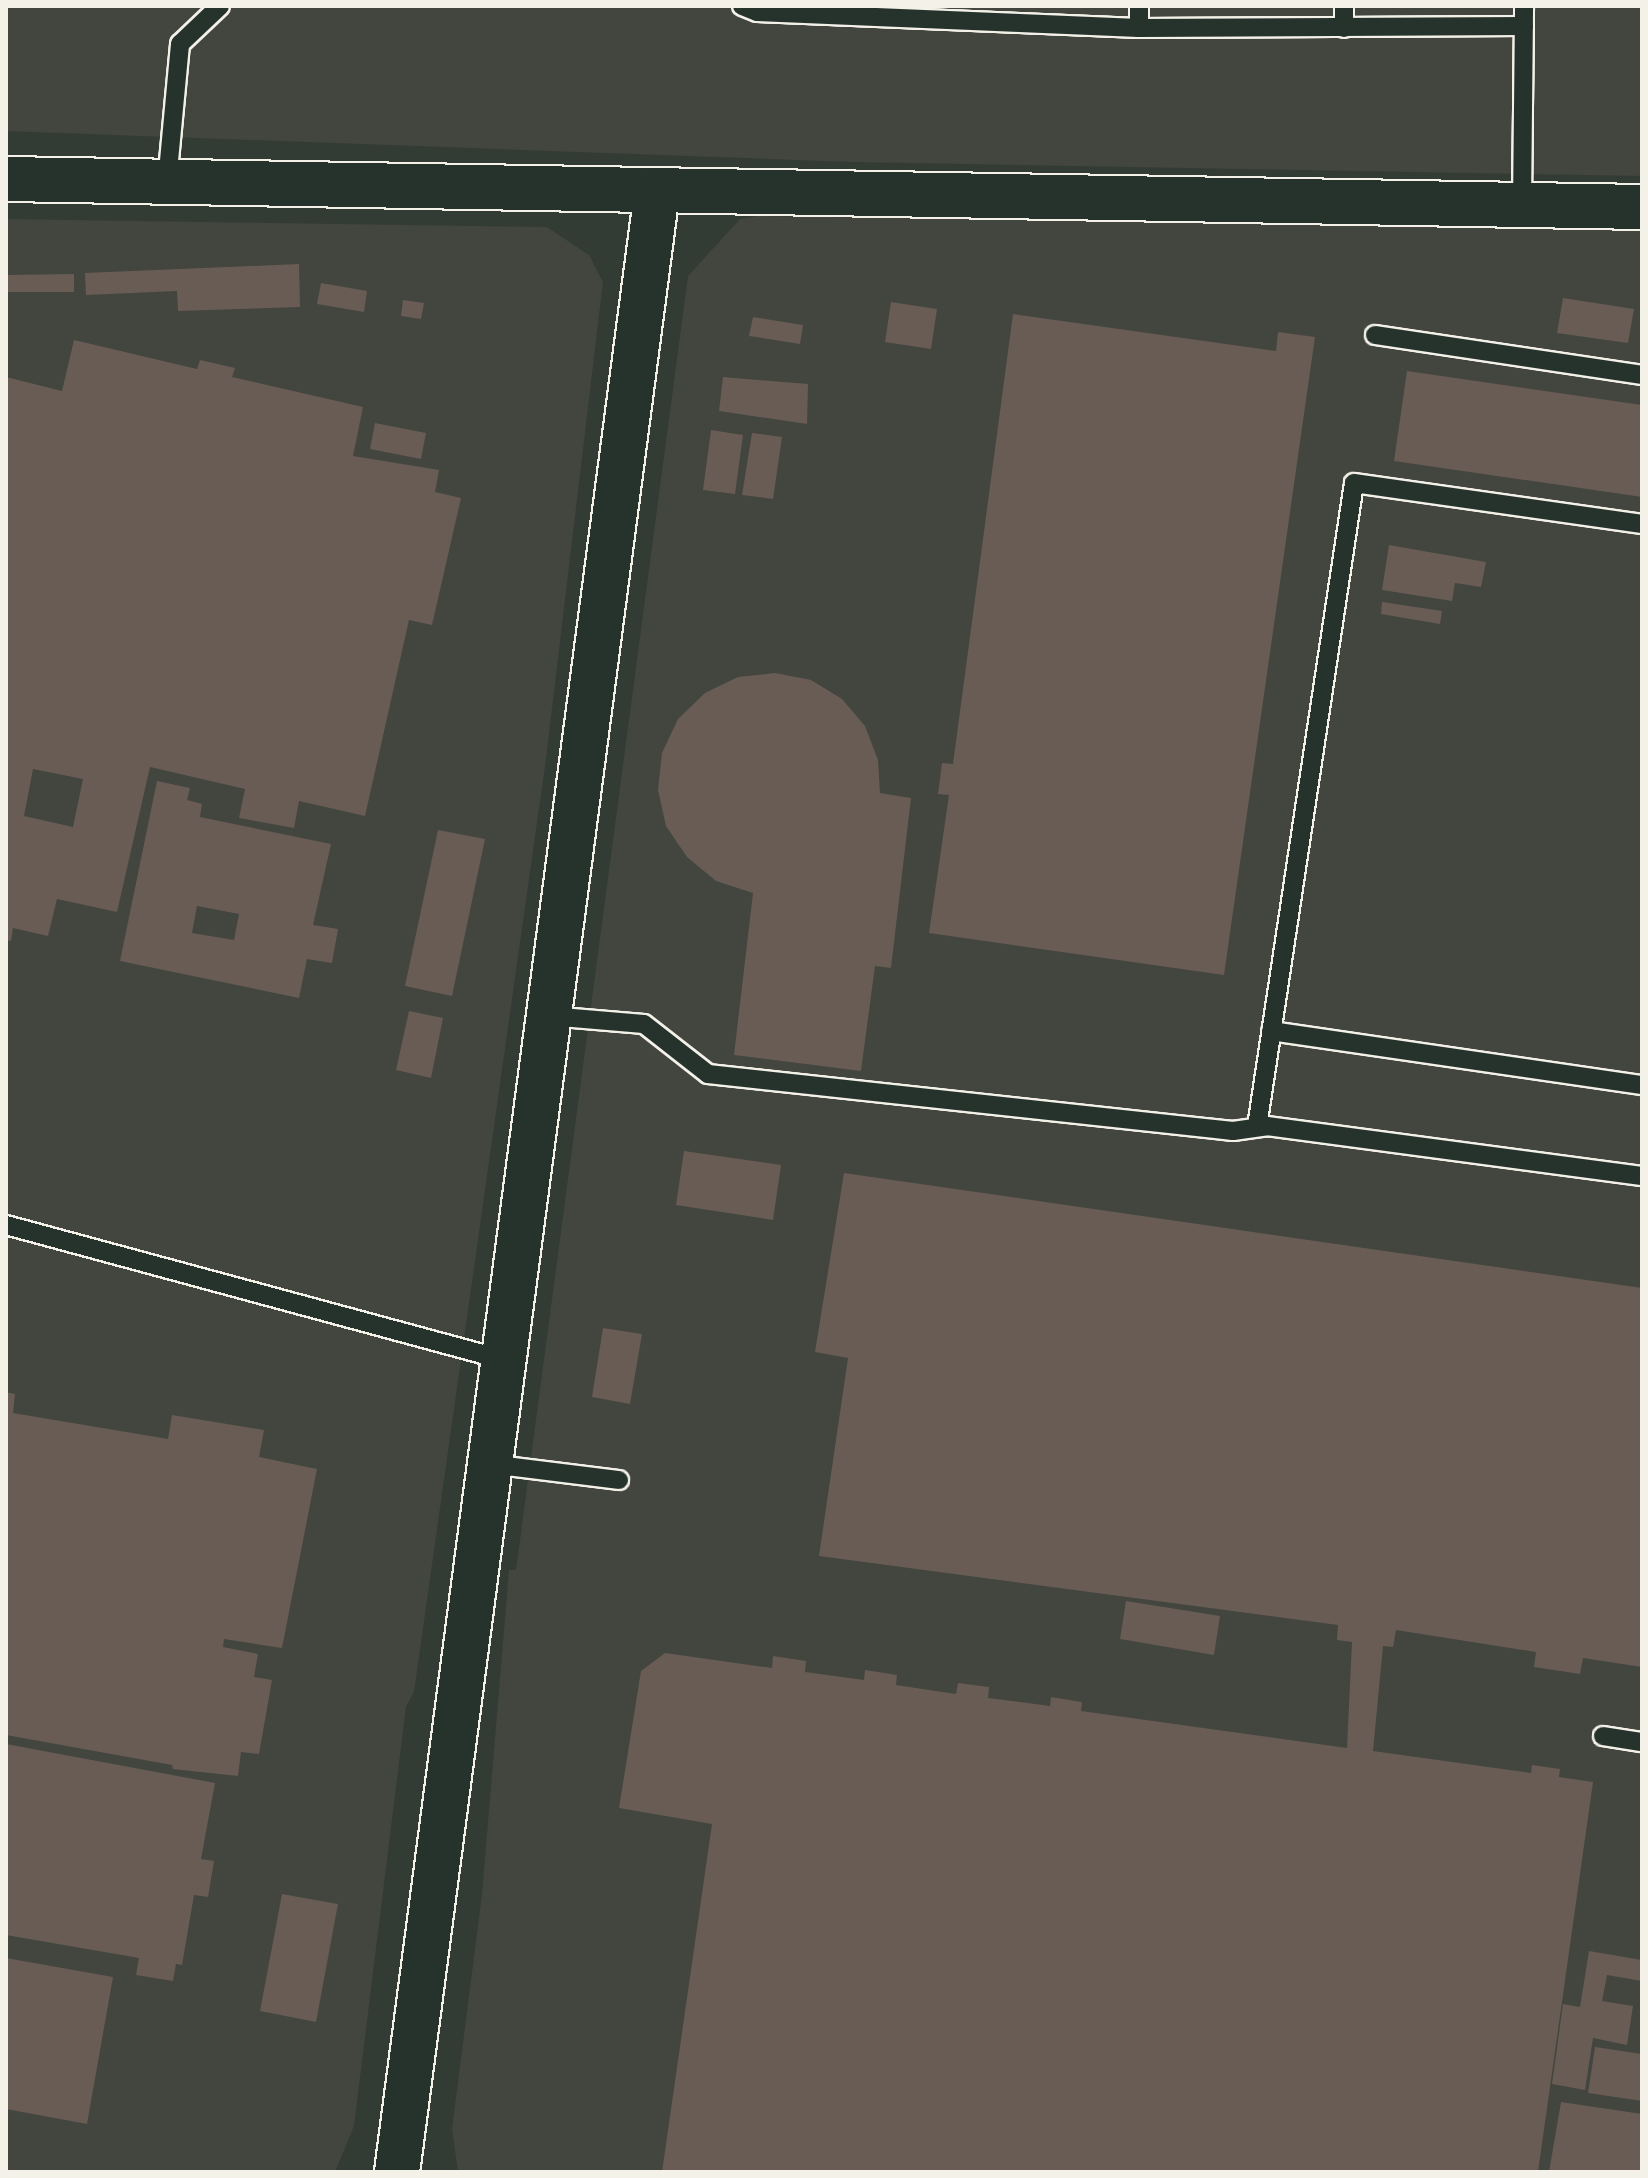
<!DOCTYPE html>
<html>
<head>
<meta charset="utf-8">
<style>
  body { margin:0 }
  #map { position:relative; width:1648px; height:2178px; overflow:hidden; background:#333b35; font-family:"Gochi Hand",sans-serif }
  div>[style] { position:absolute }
  .built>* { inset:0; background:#43453f }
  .building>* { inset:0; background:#685c55 }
  .roads { filter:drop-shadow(2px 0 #f4f1e8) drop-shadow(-2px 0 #f4f1e8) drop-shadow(0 2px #f4f1e8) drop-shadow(0 -2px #f4f1e8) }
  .service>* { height:18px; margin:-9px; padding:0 9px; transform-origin:9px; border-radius:9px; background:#26332d }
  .tertiary>* { height:44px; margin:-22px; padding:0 22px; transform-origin:22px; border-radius:22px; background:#26332d }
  span { translate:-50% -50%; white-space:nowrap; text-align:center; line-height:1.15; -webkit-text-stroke:8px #26332d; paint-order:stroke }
  .frame { position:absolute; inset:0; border:8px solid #f4f1e8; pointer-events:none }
</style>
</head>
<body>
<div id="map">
  <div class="built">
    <i style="clip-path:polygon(6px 6px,1642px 6px,1642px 176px,852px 162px,6px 131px)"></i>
    <i style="clip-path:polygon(758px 216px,1642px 229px,1642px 2172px,458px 2172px,452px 2129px,482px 1894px,509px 1570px,516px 1570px,688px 276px,740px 219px)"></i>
    <i style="clip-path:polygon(6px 219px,547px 227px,589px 255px,603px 282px,546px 759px,414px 1692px,406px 1707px,354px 2126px,335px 2172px,6px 2172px)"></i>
  </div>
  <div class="building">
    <i style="clip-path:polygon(299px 264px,300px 307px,178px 311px,177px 291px,86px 295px,85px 273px)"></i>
    <i style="clip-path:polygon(74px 274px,74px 292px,6px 292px,6px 275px)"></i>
    <i style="clip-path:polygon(321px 283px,367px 291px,364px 312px,317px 304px)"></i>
    <i style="clip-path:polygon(1563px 298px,1634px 309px,1628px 343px,1557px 333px)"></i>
    <i style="clip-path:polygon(403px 300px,424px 303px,421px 319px,401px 316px)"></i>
    <i style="clip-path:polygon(891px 302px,937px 309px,931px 349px,885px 342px)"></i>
    <i style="clip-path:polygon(1013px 314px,1276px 351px,1278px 332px,1315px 337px,1224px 975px,929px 933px,949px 795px,938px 794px,942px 763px,953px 764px)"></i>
    <i style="clip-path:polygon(753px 317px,803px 325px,800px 344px,749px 336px)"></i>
    <i style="clip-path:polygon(evenodd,74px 340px,197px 369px,200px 360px,235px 368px,232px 377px,363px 407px,353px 456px,439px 470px,435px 492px,461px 498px,432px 625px,409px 620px,365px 816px,299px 801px,294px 828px,239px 818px,245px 789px,150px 767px,117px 912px,57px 899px,48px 936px,13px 928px,11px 941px,6px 940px,6px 377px,62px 391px,74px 340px,33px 769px,83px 779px,73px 827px,24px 816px,33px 769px)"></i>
    <i style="clip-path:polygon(1407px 371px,1642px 405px,1642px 497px,1394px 461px)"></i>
    <i style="clip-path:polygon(723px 377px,808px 384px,807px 424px,719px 411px)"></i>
    <i style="clip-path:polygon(375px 423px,426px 433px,421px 459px,370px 449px)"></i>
    <i style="clip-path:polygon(711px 430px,743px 435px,735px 494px,703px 490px)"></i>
    <i style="clip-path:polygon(752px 433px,782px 437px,773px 499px,742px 495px)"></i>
    <i style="clip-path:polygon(1389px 545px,1486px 562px,1481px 587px,1455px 583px,1452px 601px,1382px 590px)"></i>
    <i style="clip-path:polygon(1382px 602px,1442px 611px,1440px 624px,1381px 614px)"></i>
    <i style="clip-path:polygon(775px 673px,811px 680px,842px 699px,865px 726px,878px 760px,880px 793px,911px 798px,891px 968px,875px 966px,861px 1071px,734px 1055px,753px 893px,716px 881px,687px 857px,666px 826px,658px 790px,662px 753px,678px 719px,705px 693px,738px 677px)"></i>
    <i style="clip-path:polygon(evenodd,157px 781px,190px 788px,187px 800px,202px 804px,200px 817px,331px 844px,313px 925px,338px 929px,332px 963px,307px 959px,299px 998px,120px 961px,157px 781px,197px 906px,239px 914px,234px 940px,192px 933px,197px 906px)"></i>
    <i style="clip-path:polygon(438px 830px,485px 839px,452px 996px,405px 986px)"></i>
    <i style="clip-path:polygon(409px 1011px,443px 1018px,431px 1078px,396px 1070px)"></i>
    <i style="clip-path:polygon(684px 1151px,781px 1165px,773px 1220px,676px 1205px)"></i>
    <i style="clip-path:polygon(844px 1173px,1642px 1288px,1642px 1667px,1583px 1658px,1580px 1674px,1534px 1667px,1536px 1652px,1396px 1630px,1393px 1647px,1383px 1646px,1373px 1751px,1531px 1773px,1532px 1765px,1560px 1769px,1559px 1777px,1593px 1782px,1538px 2172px,662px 2172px,712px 1824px,619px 1808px,641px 1671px,665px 1653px,772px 1668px,773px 1656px,806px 1661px,805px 1672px,864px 1680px,865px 1670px,897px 1675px,896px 1685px,956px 1694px,958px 1683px,989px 1687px,988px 1698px,1050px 1706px,1051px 1697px,1082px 1702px,1081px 1711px,1347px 1748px,1352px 1642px,1337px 1640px,1338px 1625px,819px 1556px,848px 1358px,815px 1352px)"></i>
    <i style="clip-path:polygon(603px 1328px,642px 1334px,630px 1404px,592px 1397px)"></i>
    <i style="clip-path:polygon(6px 1392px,15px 1394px,13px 1413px,168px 1439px,172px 1415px,264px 1430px,259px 1457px,317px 1469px,282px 1648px,224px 1639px,223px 1647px,258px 1654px,254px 1677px,272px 1680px,259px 1754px,241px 1752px,238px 1776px,173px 1769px,172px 1765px,6px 1735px)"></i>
    <i style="clip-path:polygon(1126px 1601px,1220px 1616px,1214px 1655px,1120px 1639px)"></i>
    <i style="clip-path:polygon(6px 1744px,215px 1783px,201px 1859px,214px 1861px,208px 1897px,194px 1895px,182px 1965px,176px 1964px,173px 1981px,136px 1975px,139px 1958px,6px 1935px)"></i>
    <i style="clip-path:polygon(282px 1894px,338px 1904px,316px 2022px,260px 2011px)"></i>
    <i style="clip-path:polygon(1589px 1951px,1642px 1960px,1642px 1981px,1607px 1975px,1602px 2001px,1633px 2006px,1627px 2045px,1593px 2038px,1585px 2090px,1552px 2084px,1563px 2004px,1580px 2007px)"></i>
    <i style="clip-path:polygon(6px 1958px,113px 1977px,87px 2124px,6px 2109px)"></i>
    <i style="clip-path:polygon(1595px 2047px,1642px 2054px,1642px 2101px,1588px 2093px)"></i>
    <i style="clip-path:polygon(1561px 2102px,1642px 2114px,1642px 2172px,1549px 2172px)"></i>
  </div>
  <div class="roads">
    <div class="service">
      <i style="left:742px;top:6px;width:16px;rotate:22deg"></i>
      <i style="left:757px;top:12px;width:382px;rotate:2.4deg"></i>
      <i style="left:1139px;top:28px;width:385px;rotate:-0.3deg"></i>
      <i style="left:1139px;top:6px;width:22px;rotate:90deg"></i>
      <i style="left:1344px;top:6px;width:22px;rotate:90deg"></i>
      <i style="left:167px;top:182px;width:139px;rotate:-84.6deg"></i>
      <i style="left:180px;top:44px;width:55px;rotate:-43.5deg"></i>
      <i style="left:1522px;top:204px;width:198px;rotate:-89.4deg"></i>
      <i style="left:1375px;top:335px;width:270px;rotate:8.5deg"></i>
      <i style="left:549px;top:1016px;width:95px;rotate:4.8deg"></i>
      <i style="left:644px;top:1024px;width:81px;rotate:38deg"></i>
      <i style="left:708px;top:1074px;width:528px;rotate:6.2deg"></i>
      <i style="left:1233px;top:1131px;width:34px;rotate:-8deg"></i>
      <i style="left:1267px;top:1126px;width:378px;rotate:7.6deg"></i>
      <i style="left:1271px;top:1031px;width:375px;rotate:8.3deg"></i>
      <i style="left:1257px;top:1127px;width:651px;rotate:-81.43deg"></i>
      <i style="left:1354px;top:483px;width:291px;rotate:8.1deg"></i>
      <i style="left:6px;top:1225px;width:513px;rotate:15.15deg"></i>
      <i style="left:490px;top:1464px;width:130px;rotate:7.1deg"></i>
      <i style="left:1603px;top:1736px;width:39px;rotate:9deg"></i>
    </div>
    <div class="tertiary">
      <i style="left:6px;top:179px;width:1636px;rotate:0.98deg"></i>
      <i style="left:397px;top:2172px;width:1998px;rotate:-82.52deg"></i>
    </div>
  </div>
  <div class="frame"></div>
</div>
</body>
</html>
